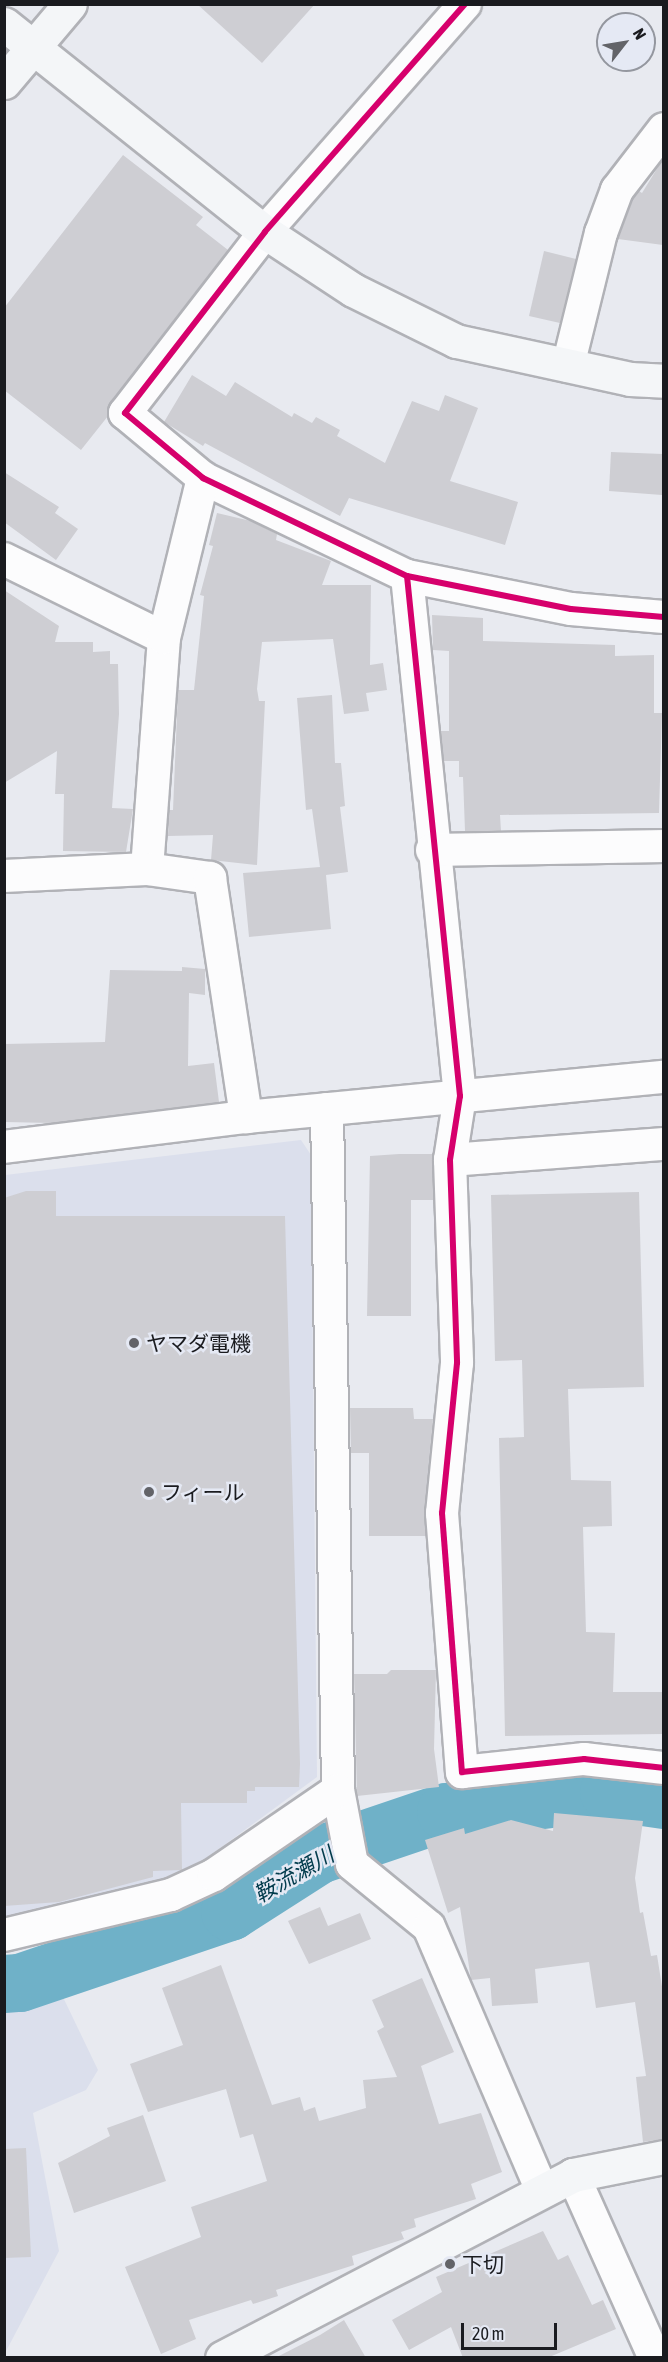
<!DOCTYPE html>
<html>
<head>
<meta charset="utf-8">
<style>
  body { margin:0 }
  #map { position:relative; width:668px; height:2362px; overflow:hidden; background:#e8eaf0; font-family:"Asap Condensed","Noto Sans JP",sans-serif }
  div>[style] { position:absolute }
  .built>* { inset:0; background:#dbdfec }
  .river>* { height:58px; margin:-29px; padding:0 29px; transform-origin:29px; border-radius:29px; background:#6fb1c8 }
  .building>* { inset:0; background:#ceced3 }
  .roads { filter:drop-shadow(2px 0 #b1b2b7) drop-shadow(-2px 0 #b1b2b7) drop-shadow(0 2px #b1b2b7) drop-shadow(0 -2px #b1b2b7) }
  .street>* { height:32px; margin:-16px; padding:0 16px; transform-origin:16px; border-radius:16px; background:#fcfcfd }
  .secondary>* { height:33px; margin:-16.5px; padding:0 16.5px; transform-origin:16.5px; border-radius:16.5px; background:#f4f6f8 }
  .cycleway>* { height:6px; margin:-3px; padding:0 3px; transform-origin:3px; border-radius:3px; background:#d6006c }
  .dots>* { width:16px; height:16px; translate:-50% -50%; box-sizing:border-box; border:3px solid #e5e9f4; border-radius:50% }
  span { translate:-50% -50%; white-space:nowrap; text-align:center; line-height:1.15; -webkit-text-stroke:5px #e5e9f4; paint-order:stroke }
  .poi-label { font-size:21px; color:#1a1b1f }
  .left { translate:0 -50%; text-align:left }
  .water-label { font-size:22px; color:#023b4c; font-style:italic }
  .frame { position:absolute; inset:0; border:6px solid #1a1b1f; pointer-events:none }
  .north { position:absolute; left:596px; top:12px; width:60px; height:60px; box-sizing:border-box; background:#e5e9f4; border:2px solid #94979f; border-radius:50%; rotate:59deg; font-size:16px; font-weight:700; line-height:24px; text-align:center; color:#1a1b1f }
  .north::after { content:''; display:block; margin:auto; width:21px; height:27px; background:#626368; clip-path:polygon(50% 0,100% 100%,50% 72%,0 100%) }
  .scale { position:absolute; left:461px; top:2323px; width:96px; height:27px; box-sizing:border-box; border:3px solid #1a1b1f; border-top:0; padding-left:8px; font-size:18px; line-height:21px; white-space:nowrap; color:#1a1b1f; -webkit-text-stroke:4px #e5e9f4; paint-order:stroke }
</style>
</head>
<body>
<div id="map">
  <div class="built">
    <i style="clip-path:polygon(301px 1140px,311px 1155px,317px 1777px,201px 1862px,160px 1880px,5px 1920px,5px 1175px)"></i>
    <i style="clip-path:polygon(61px 1993px,98px 2070px,86px 2090px,33px 2113px,59px 2251px,5px 2353px,4px 2009px)"></i>
  </div>
  <div class="river">
    <i style="left:4px;top:1984px;width:16px;rotate:-4deg"></i>
    <i style="left:20px;top:1983px;width:222px;rotate:-18.7deg"></i>
    <i style="left:230px;top:1912px;width:106px;rotate:-32.6deg"></i>
    <i style="left:319px;top:1855px;width:134px;rotate:-18.7deg"></i>
    <i style="left:446px;top:1812px;width:164px;rotate:-7deg"></i>
    <i style="left:609px;top:1792px;width:56px;rotate:8.3deg"></i>
  </div>
  <div class="building">
    <i style="clip-path:polygon(197px 4px,315px 4px,262px 63px)"></i>
    <i style="clip-path:polygon(123px 155px,203px 217px,196px 225px,228px 250px,111px 402px,108px 416px,81px 450px,4px 390px,4px 308px)"></i>
    <i style="clip-path:polygon(663px 159px,663px 245px,618px 239px,633px 199px,639px 191px,642px 193px)"></i>
    <i style="clip-path:polygon(544px 251px,576px 259px,560px 323px,529px 316px)"></i>
    <i style="clip-path:polygon(192px 375px,226px 396px,235px 382px,292px 417px,294px 413px,312px 423px,316px 417px,340px 430px,337px 436px,385px 463px,412px 401px,439px 411px,445px 395px,478px 408px,450px 481px,518px 502px,505px 545px,349px 498px,340px 516px,205px 443px,203px 446px,164px 422px)"></i>
    <i style="clip-path:polygon(611px 452px,663px 454px,662px 495px,609px 491px)"></i>
    <i style="clip-path:polygon(4px 472px,59px 507px,55px 513px,78px 529px,56px 560px,4px 522px)"></i>
    <i style="clip-path:polygon(217px 513px,251px 521px,277px 534px,276px 540px,331px 561px,322px 585px,371px 585px,370px 665px,383px 663px,387px 690px,366px 693px,369px 711px,344px 714px,333px 639px,262px 642px,257px 689px,259px 701px,265px 701px,257px 865px,211px 860px,213px 835px,168px 836px,169px 810px,173px 810px,178px 690px,194px 690px,204px 596px,200px 595px,213px 546px,209px 545px)"></i>
    <i style="clip-path:polygon(4px 590px,59px 626px,55px 642px,93px 642px,93px 652px,110px 651px,110px 664px,118px 664px,119px 714px,112px 808px,133px 809px,126px 852px,63px 851px,64px 794px,55px 794px,57px 751px,4px 783px)"></i>
    <i style="clip-path:polygon(432px 615px,483px 618px,483px 641px,615px 645px,615px 656px,654px 655px,654px 713px,662px 713px,659px 813px,500px 815px,501px 831px,465px 831px,463px 777px,459px 777px,459px 761px,444px 761px,441px 731px,449px 731px,449px 651px,433px 650px)"></i>
    <i style="clip-path:polygon(332px 695px,335px 763px,341px 763px,345px 806px,340px 807px,348px 872px,326px 875px,331px 929px,249px 937px,243px 873px,320px 867px,312px 809px,306px 810px,297px 698px)"></i>
    <i style="clip-path:polygon(182px 967px,205px 969px,205px 995px,189px 993px,188px 1066px,214px 1063px,219px 1102px,53px 1123px,4px 1122px,4px 1044px,105px 1042px,110px 970px,182px 971px)"></i>
    <i style="clip-path:polygon(399px 1154px,433px 1154px,433px 1200px,411px 1200px,411px 1316px,367px 1316px,370px 1156px)"></i>
    <i style="clip-path:polygon(26px 1191px,56px 1191px,56px 1216px,285px 1216px,300px 1764px,299px 1787px,255px 1787px,255px 1791px,247px 1791px,247px 1803px,181px 1803px,182px 1870px,153px 1871px,153px 1877px,59px 1902px,4px 1906px,4px 1198px)"></i>
    <i style="clip-path:polygon(639px 1192px,644px 1387px,568px 1389px,571px 1480px,611px 1481px,612px 1526px,583px 1527px,586px 1632px,615px 1633px,613px 1692px,663px 1692px,663px 1734px,505px 1736px,499px 1438px,524px 1437px,522px 1360px,495px 1361px,491px 1195px)"></i>
    <i style="clip-path:polygon(350px 1408px,413px 1408px,414px 1419px,433px 1419px,424px 1511px,426px 1536px,369px 1536px,369px 1453px,351px 1453px)"></i>
    <i style="clip-path:polygon(391px 1670px,436px 1670px,434px 1749px,439px 1787px,357px 1796px,354px 1674px,387px 1674px)"></i>
    <i style="clip-path:polygon(554px 1813px,643px 1821px,635px 1878px,640px 1913px,643px 1912px,651px 1956px,657px 1955px,663px 1993px,663px 2139px,643px 2142px,636px 2077px,646px 2076px,635px 2002px,596px 2008px,589px 1962px,535px 1969px,538px 2003px,492px 2006px,490px 1978px,471px 1980px,460px 1907px,448px 1913px,425px 1840px,464px 1828px,465px 1834px,511px 1820px,553px 1831px)"></i>
    <i style="clip-path:polygon(320px 1907px,328px 1926px,360px 1913px,371px 1939px,309px 1964px,288px 1921px)"></i>
    <i style="clip-path:polygon(221px 1965px,272px 2105px,300px 2097px,304px 2111px,315px 2107px,319px 2121px,366px 2108px,363px 2080px,397px 2077px,377px 2031px,384px 2027px,372px 2000px,422px 1978px,454px 2052px,421px 2066px,439px 2124px,481px 2113px,502px 2172px,471px 2184px,476px 2199px,414px 2219px,416px 2227px,401px 2232px,404px 2239px,352px 2256px,354px 2265px,276px 2290px,278px 2296px,253px 2304px,251px 2300px,189px 2320px,196px 2339px,161px 2354px,125px 2267px,201px 2237px,191px 2207px,267px 2181px,253px 2134px,240px 2138px,226px 2089px,148px 2112px,130px 2064px,183px 2045px,162px 1988px)"></i>
    <i style="clip-path:polygon(143px 2115px,166px 2181px,74px 2213px,58px 2163px,110px 2136px,107px 2128px)"></i>
    <i style="clip-path:polygon(26px 2148px,31px 2257px,4px 2258px,4px 2149px)"></i>
    <i style="clip-path:polygon(543px 2231px,558px 2260px,568px 2255px,592px 2305px,603px 2300px,616px 2329px,547px 2358px,463px 2358px,451px 2327px,409px 2350px,392px 2320px,442px 2292px,436px 2277px)"></i>
    <i style="clip-path:polygon(344px 2320px,366px 2358px,275px 2358px,320px 2335px)"></i>
  </div>
  <div class="roads">
    <div class="street">
      <i style="left:465px;top:4px;width:303px;rotate:131.3deg"></i>
      <i style="left:265px;top:232px;width:229px;rotate:127.7deg"></i>
      <i style="left:125px;top:413px;width:102px;rotate:39.8deg"></i>
      <i style="left:203px;top:478px;width:226px;rotate:25.7deg"></i>
      <i style="left:407px;top:576px;width:167px;rotate:11.4deg"></i>
      <i style="left:571px;top:609px;width:93px;rotate:4.9deg"></i>
      <i style="left:568px;top:366px;width:137px;rotate:-76.1deg"></i>
      <i style="left:601px;top:233px;width:46px;rotate:-69.6deg"></i>
      <i style="left:617px;top:190px;width:77px;rotate:-52.4deg"></i>
      <i style="left:4px;top:559px;width:178px;rotate:26.3deg"></i>
      <i style="left:407px;top:576px;width:523px;rotate:84.18deg"></i>
      <i style="left:460px;top:1096px;width:65px;rotate:98.9deg"></i>
      <i style="left:450px;top:1160px;width:203px;rotate:88deg"></i>
      <i style="left:457px;top:1363px;width:151px;rotate:95.7deg"></i>
      <i style="left:442px;top:1513px;width:260px;rotate:85.6deg"></i>
      <i style="left:462px;top:1772px;width:123px;rotate:-6.1deg"></i>
      <i style="left:584px;top:1759px;width:81px;rotate:6.4deg"></i>
      <i style="left:432px;top:850px;width:232px;rotate:-1deg"></i>
      <i style="left:147px;top:869px;width:232px;rotate:-85.8deg"></i>
      <i style="left:164px;top:638px;width:165px;rotate:-76.3deg"></i>
      <i style="left:4px;top:876px;width:143px;rotate:-2.8deg"></i>
      <i style="left:147px;top:869px;width:64px;rotate:8.1deg"></i>
      <i style="left:210px;top:878px;width:242px;rotate:81.4deg"></i>
      <i style="left:327px;top:1109px;width:681px;rotate:89.07deg"></i>
      <i style="left:338px;top:1790px;width:75px;rotate:79.3deg"></i>
      <i style="left:352px;top:1864px;width:99px;rotate:39.3deg"></i>
      <i style="left:429px;top:1927px;width:287px;rotate:66.8deg"></i>
      <i style="left:4px;top:1147px;width:244px;rotate:-7.1deg"></i>
      <i style="left:246px;top:1117px;width:420px;rotate:-5.5deg"></i>
      <i style="left:450px;top:1160px;width:215px;rotate:-4.3deg"></i>
      <i style="left:4px;top:1935px;width:172px;rotate:-13.5deg"></i>
      <i style="left:171px;top:1895px;width:47px;rotate:-24.9deg"></i>
      <i style="left:214px;top:1875px;width:150px;rotate:-34.4deg"></i>
      <i style="left:573px;top:2175px;width:201px;rotate:65.9deg"></i>
    </div>
    <div class="secondary">
      <i style="left:4px;top:24px;width:334px;rotate:38.6deg"></i>
      <i style="left:265px;top:232px;width:105px;rotate:33.4deg"></i>
      <i style="left:353px;top:290px;width:115px;rotate:26.3deg"></i>
      <i style="left:456px;top:341px;width:178px;rotate:12.3deg"></i>
      <i style="left:630px;top:379px;width:34px;rotate:3deg"></i>
      <i style="left:4px;top:82px;width:102px;rotate:-49.8deg"></i>
      <i style="left:222px;top:2358px;width:396px;rotate:-27.5deg"></i>
      <i style="left:573px;top:2175px;width:93px;rotate:-11.2deg"></i>
    </div>
  </div>
  <div class="cycleway">
    <i style="left:465px;top:4px;width:303px;rotate:131.3deg"></i>
    <i style="left:265px;top:232px;width:229px;rotate:127.7deg"></i>
    <i style="left:125px;top:413px;width:102px;rotate:39.8deg"></i>
    <i style="left:203px;top:478px;width:226px;rotate:25.7deg"></i>
    <i style="left:407px;top:576px;width:167px;rotate:11.4deg"></i>
    <i style="left:571px;top:609px;width:93px;rotate:4.9deg"></i>
    <i style="left:407px;top:576px;width:523px;rotate:84.18deg"></i>
    <i style="left:460px;top:1096px;width:65px;rotate:98.9deg"></i>
    <i style="left:450px;top:1160px;width:203px;rotate:88deg"></i>
    <i style="left:457px;top:1363px;width:151px;rotate:95.7deg"></i>
    <i style="left:442px;top:1513px;width:260px;rotate:85.6deg"></i>
    <i style="left:462px;top:1772px;width:123px;rotate:-6.1deg"></i>
    <i style="left:584px;top:1759px;width:81px;rotate:6.4deg"></i>
  </div>
  <div class="dots">
    <i style="left:134px;top:1343px;background:#626368"></i>
    <i style="left:149px;top:1492px;background:#626368"></i>
    <i style="left:450px;top:2264px;background:#626368"></i>
  </div>
  <div class="poi-label">
    <span class="left" style="left:146px;top:1343px">ヤマダ電機</span>
    <span class="left" style="left:161px;top:1492px">フィール</span>
    <span class="left" style="left:462px;top:2264px">下切</span>
  </div>
  <div class="water-label">
    <span style="left:294px;top:1875px;rotate:-30deg">鞍流瀬川</span>
  </div>
  <div class="frame"></div>
  <div class="north">N</div>
  <div class="scale">20 m</div>
</div>
</body>
</html>
